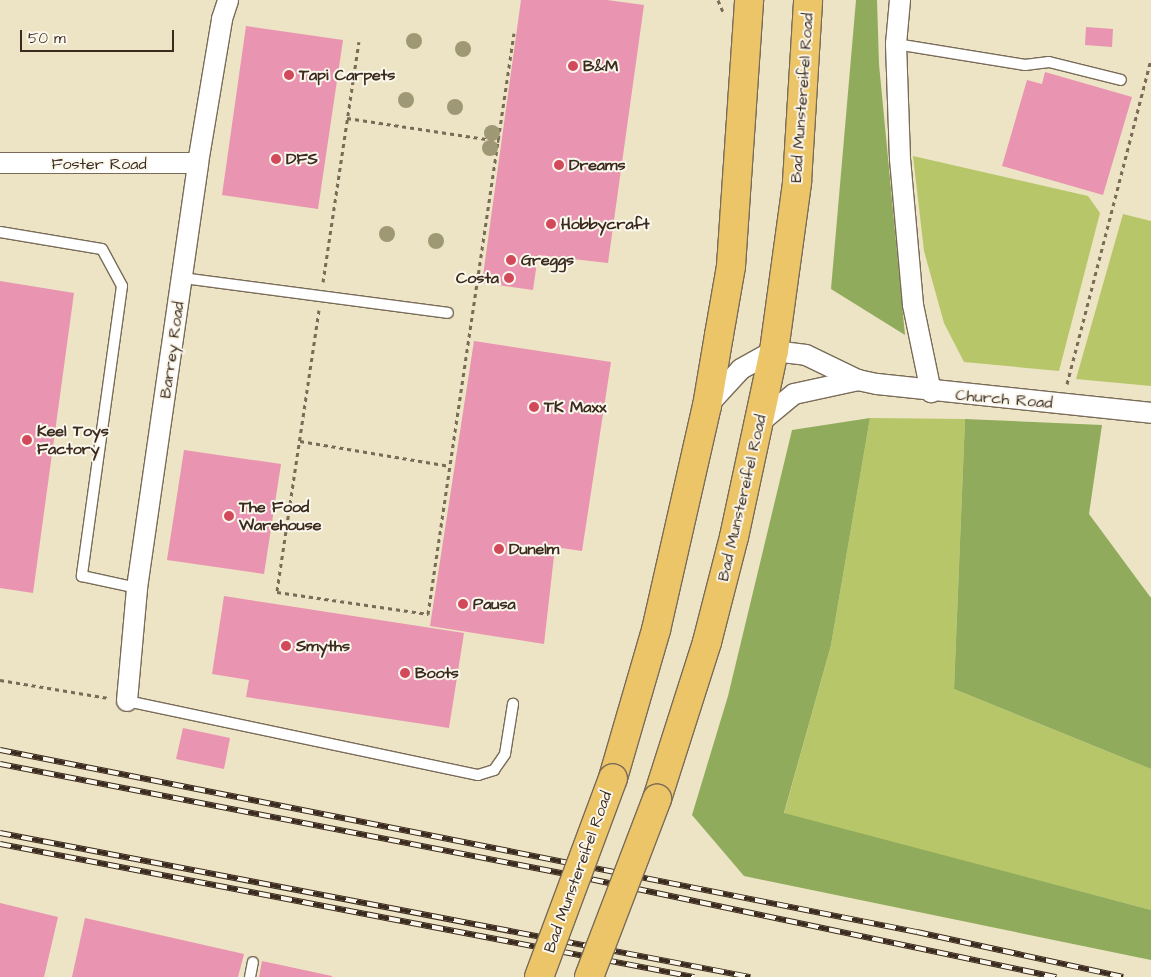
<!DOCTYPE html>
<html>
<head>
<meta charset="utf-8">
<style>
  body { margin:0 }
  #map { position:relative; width:1151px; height:977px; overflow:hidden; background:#ece4c4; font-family:"Architects Daughter",sans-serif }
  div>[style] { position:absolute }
  .green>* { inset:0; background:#b7c668 }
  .forest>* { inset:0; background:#91ab5c }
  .building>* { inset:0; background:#e994b1 }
  .path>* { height:3px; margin-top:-1.5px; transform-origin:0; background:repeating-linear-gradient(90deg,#796b58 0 4px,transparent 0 8px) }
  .roads { filter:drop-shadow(1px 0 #796b58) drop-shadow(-1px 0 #796b58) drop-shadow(0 1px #796b58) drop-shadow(0 -1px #796b58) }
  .lane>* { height:10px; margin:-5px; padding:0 5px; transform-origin:5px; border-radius:5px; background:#fff }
  .street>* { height:20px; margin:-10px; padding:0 10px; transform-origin:10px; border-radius:10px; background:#fff }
  .highway>* { height:28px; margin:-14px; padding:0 14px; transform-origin:14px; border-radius:14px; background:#edc569 }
  .rail>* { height:5.5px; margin-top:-2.75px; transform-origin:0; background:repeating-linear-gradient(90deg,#fbf7ec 0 11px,#3b2a1e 0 22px); box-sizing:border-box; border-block:1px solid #3b2a1e }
  .bridges { filter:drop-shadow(1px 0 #796b58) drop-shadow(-1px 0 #796b58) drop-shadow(0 1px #796b58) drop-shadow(0 -1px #796b58) }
  .highway-bridge>* { height:28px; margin:-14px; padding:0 14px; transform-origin:14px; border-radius:14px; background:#edc569 }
  .trees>* { width:16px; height:16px; margin:-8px; border-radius:50%; background:#9f9875 }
  .dots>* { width:14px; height:14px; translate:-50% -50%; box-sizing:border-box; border:2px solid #fbf7ec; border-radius:50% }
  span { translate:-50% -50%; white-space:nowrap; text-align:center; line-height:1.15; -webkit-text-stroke:4px #fbf7ec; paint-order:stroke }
  .poi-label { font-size:16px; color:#3b2a1e; font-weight:700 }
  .left { translate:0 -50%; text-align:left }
  .right { translate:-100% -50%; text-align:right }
  .street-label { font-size:16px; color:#3b2a1e }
  .scale { position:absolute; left:20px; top:30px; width:154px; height:22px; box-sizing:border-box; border:2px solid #3b2a1e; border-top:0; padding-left:6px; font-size:15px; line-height:18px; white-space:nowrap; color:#3b2a1e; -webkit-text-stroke:4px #fbf7ec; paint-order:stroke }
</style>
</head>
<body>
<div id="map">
  <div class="green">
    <i style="clip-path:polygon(913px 156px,1088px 196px,1100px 213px,1059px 371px,964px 362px,944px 323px,924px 251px)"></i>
    <i style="clip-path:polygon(1123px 214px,1151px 221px,1151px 386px,1076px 379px)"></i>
    <i style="clip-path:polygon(870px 418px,965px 419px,954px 689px,1151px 769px,1151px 910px,784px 814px,831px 645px)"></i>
  </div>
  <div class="forest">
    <i style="clip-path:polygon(856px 0,877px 0,879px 64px,905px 335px,831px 289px)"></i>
    <i style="clip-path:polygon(870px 418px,831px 645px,784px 813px,1151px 910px,1151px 960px,744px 876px,692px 815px,728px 696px,792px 430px)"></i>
    <i style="clip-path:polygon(965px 419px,1102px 425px,1089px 514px,1151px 598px,1151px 769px,954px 689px)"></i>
  </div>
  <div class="building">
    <i style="clip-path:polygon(521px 0,607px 0,644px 5px,608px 263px,538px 255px,533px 290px,482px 283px)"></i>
    <i style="clip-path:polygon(246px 26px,343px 40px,318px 209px,222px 195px)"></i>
    <i style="clip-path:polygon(1086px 27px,1113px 29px,1112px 47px,1085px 45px)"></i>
    <i style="clip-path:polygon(1045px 72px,1132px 97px,1103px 195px,1002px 166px,1027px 80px,1042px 84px)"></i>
    <i style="clip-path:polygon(0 281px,74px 293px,33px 593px,0 588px)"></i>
    <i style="clip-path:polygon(474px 341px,611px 362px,582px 551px,555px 547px,544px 644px,430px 626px)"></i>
    <i style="clip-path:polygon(184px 450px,281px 464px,264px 574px,167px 560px)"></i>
    <i style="clip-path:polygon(224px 596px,464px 633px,449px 728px,246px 697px,249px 680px,212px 674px)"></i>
    <i style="clip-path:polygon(183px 728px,230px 738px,224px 769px,176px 759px)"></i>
    <i style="clip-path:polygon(0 903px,58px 917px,44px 977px,0 977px)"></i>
    <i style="clip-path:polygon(85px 918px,244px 954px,238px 977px,72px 977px)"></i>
    <i style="clip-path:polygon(262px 961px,332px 976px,332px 977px,259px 977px)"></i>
  </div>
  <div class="path">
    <i style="left:718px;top:0;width:13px;rotate:67deg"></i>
    <i style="left:347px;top:118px;width:154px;rotate:8.6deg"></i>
    <i style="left:323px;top:282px;width:243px;rotate:-81.5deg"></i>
    <i style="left:319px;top:310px;width:285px;rotate:98.5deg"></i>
    <i style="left:277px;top:592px;width:153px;rotate:8.3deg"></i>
    <i style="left:428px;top:614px;width:587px;rotate:-81.58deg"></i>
    <i style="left:1067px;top:384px;width:335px;rotate:-75.5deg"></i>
    <i style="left:300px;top:441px;width:152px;rotate:9.5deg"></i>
    <i style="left:0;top:680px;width:110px;rotate:9.4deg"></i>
  </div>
  <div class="roads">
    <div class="lane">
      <i style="left:896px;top:44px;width:131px;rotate:9.2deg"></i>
      <i style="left:1025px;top:65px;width:24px;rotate:-7deg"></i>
      <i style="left:1049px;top:62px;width:74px;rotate:14deg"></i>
      <i style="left:0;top:232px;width:103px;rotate:9.5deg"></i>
      <i style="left:102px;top:249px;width:42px;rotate:61.6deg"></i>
      <i style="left:122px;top:286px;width:293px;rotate:97.9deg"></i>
      <i style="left:82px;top:576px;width:56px;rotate:12.3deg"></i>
      <i style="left:183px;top:278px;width:267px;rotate:7.5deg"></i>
      <i style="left:127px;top:701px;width:359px;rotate:11.9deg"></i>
      <i style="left:478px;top:775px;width:17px;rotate:-17deg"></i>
      <i style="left:494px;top:770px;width:19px;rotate:-55deg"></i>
      <i style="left:505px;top:754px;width:51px;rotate:-80.9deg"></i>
      <i style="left:250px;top:977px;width:15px;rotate:-79deg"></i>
    </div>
    <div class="street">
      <i style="left:900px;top:0;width:44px;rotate:95.2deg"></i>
      <i style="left:896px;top:44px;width:115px;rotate:88deg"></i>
      <i style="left:900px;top:159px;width:147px;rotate:84.9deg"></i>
      <i style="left:913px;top:305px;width:89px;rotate:78.3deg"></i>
      <i style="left:0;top:163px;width:198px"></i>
      <i style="left:707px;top:406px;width:50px;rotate:-47.4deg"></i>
      <i style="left:741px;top:369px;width:38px;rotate:-29deg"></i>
      <i style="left:774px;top:351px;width:32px;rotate:7deg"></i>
      <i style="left:806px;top:355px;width:58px;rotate:25.7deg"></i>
      <i style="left:858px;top:380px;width:19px;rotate:12deg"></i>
      <i style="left:877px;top:384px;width:276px;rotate:6deg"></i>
      <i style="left:759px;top:423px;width:45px;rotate:-39.6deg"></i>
      <i style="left:794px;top:394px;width:66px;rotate:-12.3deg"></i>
      <i style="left:127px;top:701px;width:113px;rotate:-84.9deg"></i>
      <i style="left:137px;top:588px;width:429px;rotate:-81.8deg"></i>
      <i style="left:198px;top:163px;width:146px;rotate:-80.5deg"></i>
      <i style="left:222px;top:19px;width:20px;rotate:-72deg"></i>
    </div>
    <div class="highway">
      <i style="left:613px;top:778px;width:154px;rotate:-73.8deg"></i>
      <i style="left:656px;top:630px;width:230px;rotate:-77.2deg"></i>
      <i style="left:707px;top:406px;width:72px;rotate:-80.4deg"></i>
      <i style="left:719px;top:335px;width:70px;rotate:-80.1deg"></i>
      <i style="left:731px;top:266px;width:267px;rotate:-86.1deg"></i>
      <i style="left:657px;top:799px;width:165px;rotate:-72.3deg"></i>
      <i style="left:707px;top:642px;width:108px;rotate:-75.6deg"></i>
      <i style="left:734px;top:537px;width:190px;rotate:-77.9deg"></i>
      <i style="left:774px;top:351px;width:171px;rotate:-82.2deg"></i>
      <i style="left:797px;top:182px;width:182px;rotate:-86.5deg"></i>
    </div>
  </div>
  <div class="rail">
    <i style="left:0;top:750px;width:935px;rotate:11.23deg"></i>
    <i style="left:917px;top:932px;width:211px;rotate:12.3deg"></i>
    <i style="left:0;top:764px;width:582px;rotate:11deg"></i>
    <i style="left:571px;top:875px;width:496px;rotate:11.9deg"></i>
    <i style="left:0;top:833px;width:764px;rotate:10.87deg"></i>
    <i style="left:0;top:844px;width:707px;rotate:10.85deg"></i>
  </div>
  <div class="bridges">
    <div class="highway-bridge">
      <i style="left:539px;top:977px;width:212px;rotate:-69.6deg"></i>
      <i style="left:589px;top:977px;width:191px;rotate:-69.1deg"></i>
    </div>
  </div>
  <div class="trees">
    <i style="left:414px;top:41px"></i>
    <i style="left:463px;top:49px"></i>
    <i style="left:406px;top:100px"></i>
    <i style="left:455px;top:107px"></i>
    <i style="left:492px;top:133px"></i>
    <i style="left:490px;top:148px"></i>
    <i style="left:387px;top:234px"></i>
    <i style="left:436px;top:241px"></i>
  </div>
  <div class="dots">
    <i style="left:573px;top:66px;background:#d1495b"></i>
    <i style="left:289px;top:75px;background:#d1495b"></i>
    <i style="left:276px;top:159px;background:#d1495b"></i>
    <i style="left:559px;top:165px;background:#d1495b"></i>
    <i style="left:551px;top:224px;background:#d1495b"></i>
    <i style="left:511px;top:260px;background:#d1495b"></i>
    <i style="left:509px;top:278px;background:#d1495b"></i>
    <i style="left:534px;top:407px;background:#d1495b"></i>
    <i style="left:27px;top:440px;background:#d1495b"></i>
    <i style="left:229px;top:516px;background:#d1495b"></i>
    <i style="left:499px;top:549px;background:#d1495b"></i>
    <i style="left:463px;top:604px;background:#d1495b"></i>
    <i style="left:286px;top:646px;background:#d1495b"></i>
    <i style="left:405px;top:673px;background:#d1495b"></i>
  </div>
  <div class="poi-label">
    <span class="left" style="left:583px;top:66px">B&amp;M</span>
    <span class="left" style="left:299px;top:75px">Tapi Carpets</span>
    <span class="left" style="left:286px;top:159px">DFS</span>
    <span class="left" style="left:569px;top:165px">Dreams</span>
    <span class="left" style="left:561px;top:224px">Hobbycraft</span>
    <span class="left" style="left:521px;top:260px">Greggs</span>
    <span class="right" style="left:499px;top:278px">Costa</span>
    <span class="left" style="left:544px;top:407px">TK Maxx</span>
    <span class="left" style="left:37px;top:440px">Keel Toys<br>Factory</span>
    <span class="left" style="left:239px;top:516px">The Food<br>Warehouse</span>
    <span class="left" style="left:509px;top:549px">Dunelm</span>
    <span class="left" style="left:473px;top:604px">Pausa</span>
    <span class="left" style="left:296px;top:646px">Smyths</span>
    <span class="left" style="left:415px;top:673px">Boots</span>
  </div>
  <div class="street-label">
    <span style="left:802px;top:98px;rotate:-86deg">Bad Munstereifel Road</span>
    <span style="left:99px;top:164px">Foster Road</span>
    <span style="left:172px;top:350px;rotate:-82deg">Barrey Road</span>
    <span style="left:1004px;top:399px;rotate:5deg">Church Road</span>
    <span style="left:742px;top:498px;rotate:-77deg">Bad Munstereifel Road</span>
    <span style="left:578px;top:872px;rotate:-70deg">Bad Munstereifel Road</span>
  </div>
  <div class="scale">50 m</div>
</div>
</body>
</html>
